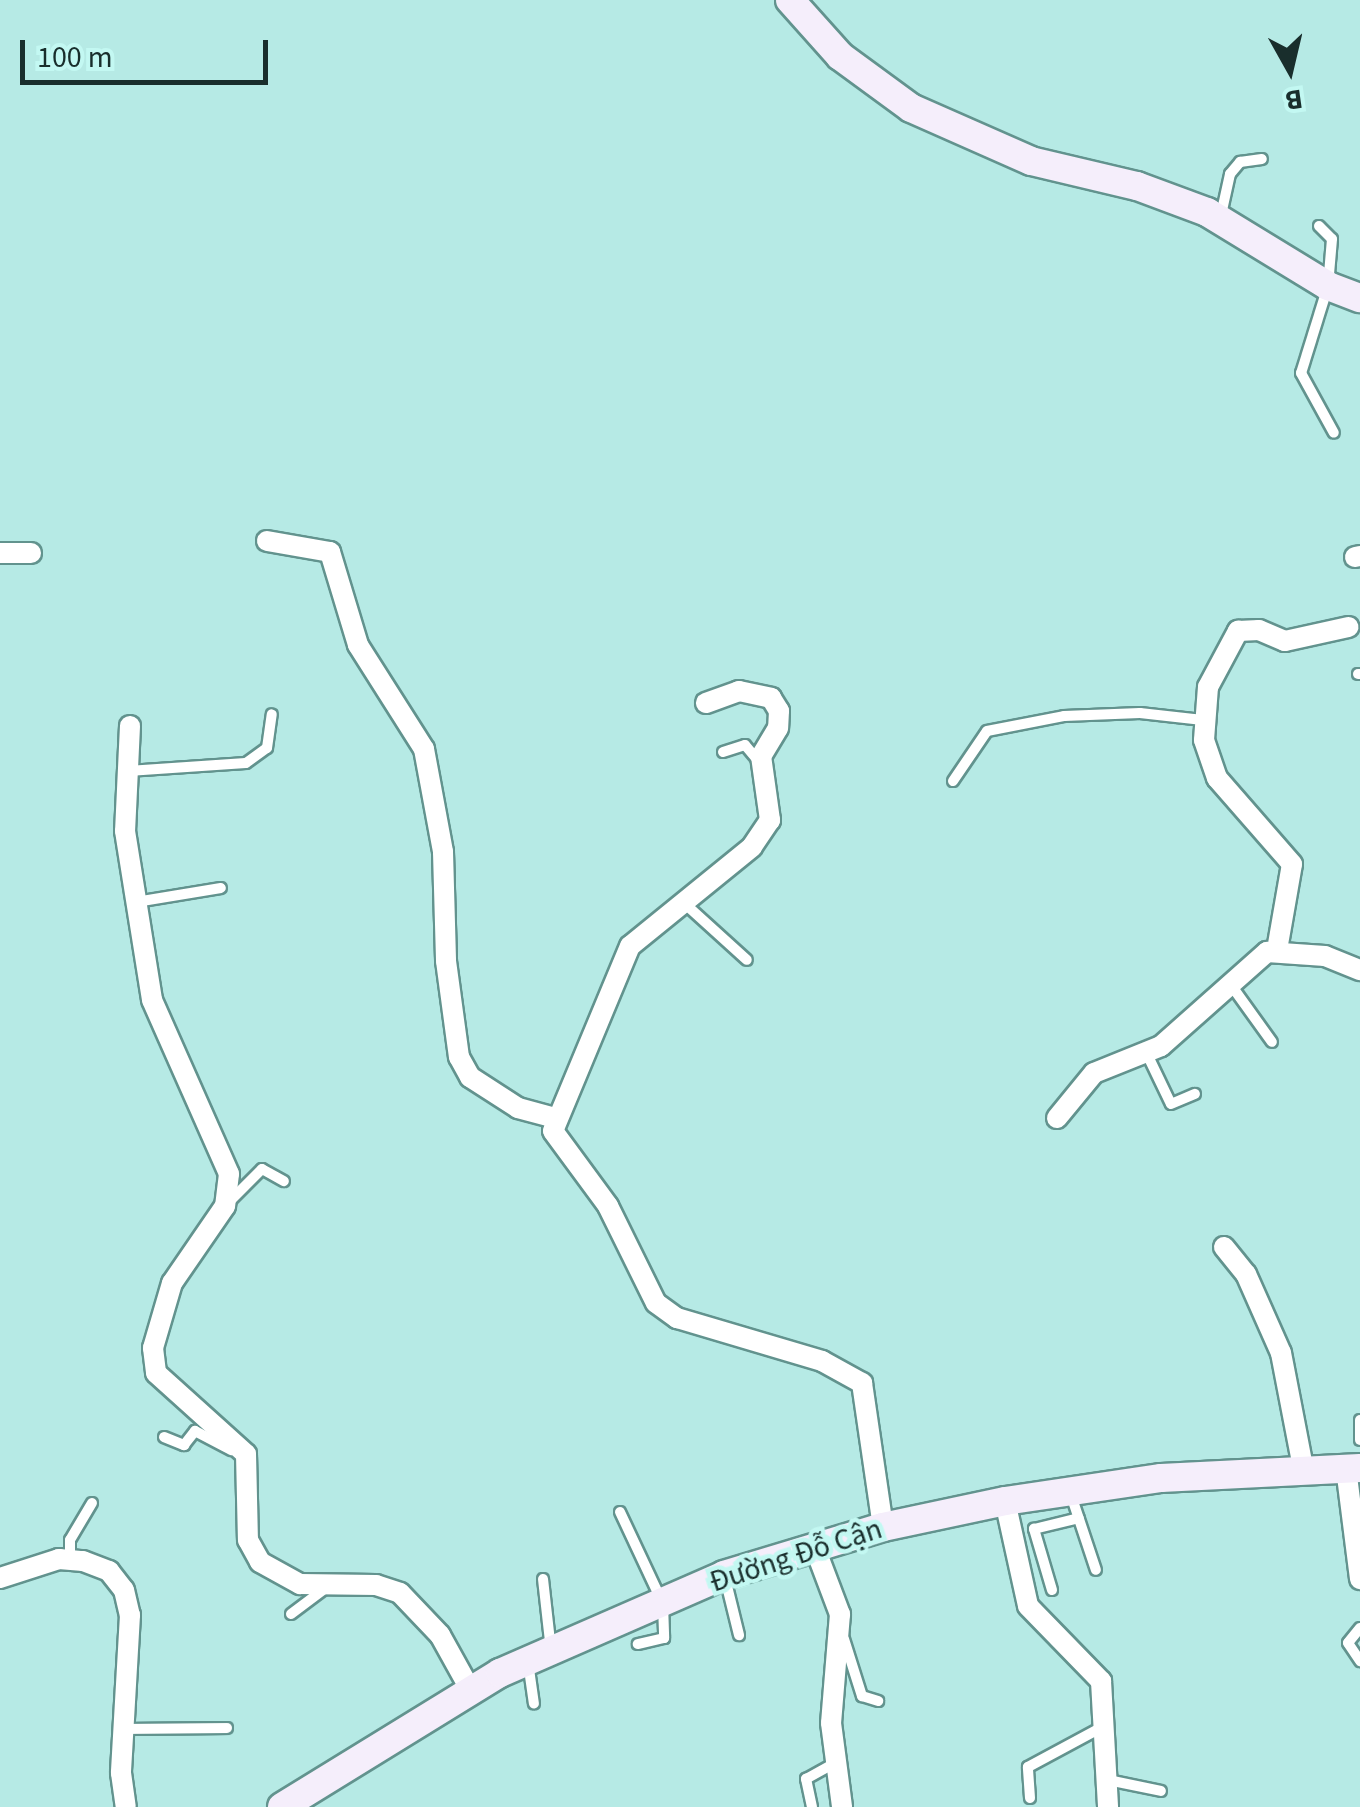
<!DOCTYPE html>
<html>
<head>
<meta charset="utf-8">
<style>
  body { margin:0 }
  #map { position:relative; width:1360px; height:1807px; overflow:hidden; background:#b6eae5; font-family:"Source Sans 3",sans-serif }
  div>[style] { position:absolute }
  .roads { filter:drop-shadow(2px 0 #62938e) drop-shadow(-2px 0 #62938e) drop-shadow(0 2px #62938e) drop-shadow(0 -2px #62938e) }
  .lane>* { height:10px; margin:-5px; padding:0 5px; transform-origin:5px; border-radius:5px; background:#fff }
  .street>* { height:20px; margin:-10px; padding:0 10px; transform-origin:10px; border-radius:10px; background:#fff }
  .secondary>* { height:28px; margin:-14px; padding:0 14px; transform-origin:14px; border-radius:14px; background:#f5eefb }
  span { translate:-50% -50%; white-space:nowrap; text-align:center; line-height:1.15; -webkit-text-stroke:9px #c3f8f2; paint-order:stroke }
  .street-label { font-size:30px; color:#192e2c }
  .north { position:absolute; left:1240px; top:20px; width:100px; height:100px; -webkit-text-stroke:8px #c3f8f2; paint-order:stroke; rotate:172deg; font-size:28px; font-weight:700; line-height:40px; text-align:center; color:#192e2c }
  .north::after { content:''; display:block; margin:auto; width:35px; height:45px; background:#192e2c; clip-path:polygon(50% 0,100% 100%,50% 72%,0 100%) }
  .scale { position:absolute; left:20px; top:40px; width:248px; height:45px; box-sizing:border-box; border:5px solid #192e2c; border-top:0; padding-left:12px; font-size:30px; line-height:35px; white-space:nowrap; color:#192e2c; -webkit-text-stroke:8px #c3f8f2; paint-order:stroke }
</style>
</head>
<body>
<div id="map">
  <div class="roads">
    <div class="lane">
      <i style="left:1221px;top:215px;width:42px;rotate:-77.6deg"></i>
      <i style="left:1230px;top:174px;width:16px;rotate:-50deg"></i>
      <i style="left:1240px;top:162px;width:22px;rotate:-8deg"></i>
      <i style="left:1319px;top:226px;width:18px;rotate:45deg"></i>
      <i style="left:1332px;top:239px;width:47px;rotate:94.9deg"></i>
      <i style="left:1328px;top:286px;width:91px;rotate:107.2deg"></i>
      <i style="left:1301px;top:373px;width:68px;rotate:61.2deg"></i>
      <i style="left:1358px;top:674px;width:2px"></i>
      <i style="left:723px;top:752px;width:23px;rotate:-18deg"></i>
      <i style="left:745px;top:745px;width:23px;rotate:50deg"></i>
      <i style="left:128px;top:771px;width:118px;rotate:-3.9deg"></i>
      <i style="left:246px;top:763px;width:26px;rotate:-36deg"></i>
      <i style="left:267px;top:748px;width:34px;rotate:-82deg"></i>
      <i style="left:953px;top:781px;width:60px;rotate:-55.8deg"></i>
      <i style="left:987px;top:731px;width:78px;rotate:-11deg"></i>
      <i style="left:1064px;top:716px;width:76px;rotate:-2.3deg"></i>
      <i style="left:1140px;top:713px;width:63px;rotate:6.3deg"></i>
      <i style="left:136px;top:902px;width:86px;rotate:-9.4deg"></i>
      <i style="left:683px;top:902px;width:86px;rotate:42.2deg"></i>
      <i style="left:1231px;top:985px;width:70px;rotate:54.3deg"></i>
      <i style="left:1147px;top:1054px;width:55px;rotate:64.4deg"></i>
      <i style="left:1171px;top:1104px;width:26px;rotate:-23deg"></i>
      <i style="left:228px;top:1203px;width:48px;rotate:-45deg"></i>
      <i style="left:262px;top:1169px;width:25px;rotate:29deg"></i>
      <i style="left:1360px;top:1420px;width:20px;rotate:90deg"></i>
      <i style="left:164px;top:1437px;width:22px;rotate:22deg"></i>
      <i style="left:184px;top:1445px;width:18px;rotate:-52deg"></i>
      <i style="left:195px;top:1431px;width:41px;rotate:27.8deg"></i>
      <i style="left:1070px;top:1492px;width:82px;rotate:71.6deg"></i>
      <i style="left:620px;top:1512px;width:102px;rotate:64.9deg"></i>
      <i style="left:663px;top:1604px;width:34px;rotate:88deg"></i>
      <i style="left:664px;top:1638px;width:27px;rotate:167deg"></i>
      <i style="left:70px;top:1560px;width:20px;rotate:-90deg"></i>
      <i style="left:70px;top:1540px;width:43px;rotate:-59.3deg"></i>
      <i style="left:725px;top:1578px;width:59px;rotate:76.2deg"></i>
      <i style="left:543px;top:1579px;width:71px;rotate:83.6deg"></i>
      <i style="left:1052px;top:1590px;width:64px;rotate:-106.4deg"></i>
      <i style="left:1034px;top:1529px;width:46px;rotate:-13.7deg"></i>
      <i style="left:291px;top:1614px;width:45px;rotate:-36.9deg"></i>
      <i style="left:1360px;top:1628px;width:19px;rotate:129deg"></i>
      <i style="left:1348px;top:1643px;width:22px;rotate:56deg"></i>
      <i style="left:844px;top:1639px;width:60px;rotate:72.5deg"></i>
      <i style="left:862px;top:1696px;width:17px;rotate:17deg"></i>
      <i style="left:528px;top:1662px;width:42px;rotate:81.9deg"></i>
      <i style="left:125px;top:1729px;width:102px;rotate:-0.6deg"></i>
      <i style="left:1108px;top:1780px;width:54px;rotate:11.7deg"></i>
      <i style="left:1030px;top:1798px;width:31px;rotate:-94deg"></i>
      <i style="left:1028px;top:1767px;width:86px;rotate:-28.3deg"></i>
      <i style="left:812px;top:1807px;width:29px;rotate:-102deg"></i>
      <i style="left:806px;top:1779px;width:33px;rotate:-29deg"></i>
    </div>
    <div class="street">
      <i style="left:267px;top:541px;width:64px;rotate:9.9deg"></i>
      <i style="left:330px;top:552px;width:97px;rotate:73.2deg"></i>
      <i style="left:358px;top:645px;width:123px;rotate:57.6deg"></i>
      <i style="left:424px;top:749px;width:105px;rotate:79.5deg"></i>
      <i style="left:443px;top:852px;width:109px;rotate:88.4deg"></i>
      <i style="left:446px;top:961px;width:97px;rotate:82.3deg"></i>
      <i style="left:459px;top:1057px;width:23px;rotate:61deg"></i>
      <i style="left:470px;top:1077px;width:57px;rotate:32.9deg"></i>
      <i style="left:518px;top:1108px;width:39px;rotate:15deg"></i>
      <i style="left:0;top:553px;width:31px"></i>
      <i style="left:1355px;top:557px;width:5px;rotate:-11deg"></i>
      <i style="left:706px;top:703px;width:35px;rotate:-20deg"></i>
      <i style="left:739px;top:691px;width:33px;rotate:12deg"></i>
      <i style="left:771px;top:698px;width:15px;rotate:58deg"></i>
      <i style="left:779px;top:711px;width:17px;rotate:93deg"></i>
      <i style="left:778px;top:728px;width:33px;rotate:121deg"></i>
      <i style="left:761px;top:756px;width:65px;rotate:82deg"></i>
      <i style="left:770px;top:820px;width:32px;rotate:124deg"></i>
      <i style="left:752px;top:847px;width:157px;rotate:140.9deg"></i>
      <i style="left:630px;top:946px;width:200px;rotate:112.6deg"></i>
      <i style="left:553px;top:1131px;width:93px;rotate:53.7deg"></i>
      <i style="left:608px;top:1206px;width:108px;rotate:63.7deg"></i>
      <i style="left:656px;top:1303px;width:26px;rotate:36deg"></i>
      <i style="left:677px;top:1318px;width:151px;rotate:16.5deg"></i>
      <i style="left:822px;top:1361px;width:46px;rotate:28.8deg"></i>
      <i style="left:862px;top:1383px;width:146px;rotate:81.7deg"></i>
      <i style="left:130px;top:726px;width:105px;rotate:92.7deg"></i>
      <i style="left:125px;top:831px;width:171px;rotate:80.9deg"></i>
      <i style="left:152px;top:1000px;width:190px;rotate:66.1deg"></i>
      <i style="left:229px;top:1174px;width:32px;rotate:97deg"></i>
      <i style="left:225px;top:1206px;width:93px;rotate:124.5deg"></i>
      <i style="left:172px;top:1283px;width:68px;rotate:106.3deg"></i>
      <i style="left:153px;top:1348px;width:25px;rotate:83deg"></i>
      <i style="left:156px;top:1373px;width:121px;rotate:42deg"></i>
      <i style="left:246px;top:1454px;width:86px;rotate:88.7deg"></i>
      <i style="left:248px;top:1540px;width:25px;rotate:61deg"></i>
      <i style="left:260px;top:1562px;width:46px;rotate:28.8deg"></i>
      <i style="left:300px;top:1584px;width:76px;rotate:0.8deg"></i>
      <i style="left:376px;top:1585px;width:25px;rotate:18deg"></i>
      <i style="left:400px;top:1593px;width:58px;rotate:46.4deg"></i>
      <i style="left:440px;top:1635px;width:64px;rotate:61deg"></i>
      <i style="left:1277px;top:950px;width:87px;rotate:-80.1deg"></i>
      <i style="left:1292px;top:864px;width:114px;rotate:-131.1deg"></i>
      <i style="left:1217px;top:778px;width:40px;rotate:-108.9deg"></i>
      <i style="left:1204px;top:740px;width:53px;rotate:-85.7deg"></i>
      <i style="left:1208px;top:687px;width:64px;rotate:-61.8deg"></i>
      <i style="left:1238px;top:631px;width:21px;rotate:-3deg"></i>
      <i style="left:1259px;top:630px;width:28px;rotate:23deg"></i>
      <i style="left:1285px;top:641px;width:65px;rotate:-12.5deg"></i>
      <i style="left:1057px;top:1118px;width:58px;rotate:-50.6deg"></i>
      <i style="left:1094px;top:1073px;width:72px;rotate:-21.9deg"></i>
      <i style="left:1161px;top:1046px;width:142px;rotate:-41.6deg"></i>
      <i style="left:1267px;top:952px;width:58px;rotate:3.9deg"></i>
      <i style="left:1325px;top:956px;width:38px;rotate:22deg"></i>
      <i style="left:1224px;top:1247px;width:35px;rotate:51deg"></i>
      <i style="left:1246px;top:1274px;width:86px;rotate:66.1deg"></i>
      <i style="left:1281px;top:1353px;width:116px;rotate:79.1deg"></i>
      <i style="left:1346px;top:1468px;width:112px;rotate:82.8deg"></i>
      <i style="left:1005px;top:1501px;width:107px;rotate:77.6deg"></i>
      <i style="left:1028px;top:1606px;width:105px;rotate:45.8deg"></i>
      <i style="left:1101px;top:1681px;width:126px;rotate:86.8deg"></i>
      <i style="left:815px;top:1548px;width:71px;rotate:69.3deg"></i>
      <i style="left:840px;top:1614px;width:109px;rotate:94.7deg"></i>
      <i style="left:831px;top:1723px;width:85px;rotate:82.5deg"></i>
      <i style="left:0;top:1578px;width:62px;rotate:-17.9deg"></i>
      <i style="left:59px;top:1559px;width:24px;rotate:5deg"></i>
      <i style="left:83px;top:1561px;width:28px;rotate:21deg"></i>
      <i style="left:109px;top:1571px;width:24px;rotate:52deg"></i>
      <i style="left:124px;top:1590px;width:26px;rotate:77deg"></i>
      <i style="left:130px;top:1615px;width:158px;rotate:93.3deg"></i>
      <i style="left:121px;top:1773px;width:34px;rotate:82deg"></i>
    </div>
    <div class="secondary">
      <i style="left:790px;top:0;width:75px;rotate:48.2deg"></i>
      <i style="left:840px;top:56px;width:88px;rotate:36.2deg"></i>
      <i style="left:911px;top:108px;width:131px;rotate:23.8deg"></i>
      <i style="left:1031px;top:161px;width:109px;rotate:13.3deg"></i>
      <i style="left:1137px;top:186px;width:75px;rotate:20.4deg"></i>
      <i style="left:1207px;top:212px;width:142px;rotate:31.4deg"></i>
      <i style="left:1328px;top:286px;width:34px;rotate:21deg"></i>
      <i style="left:282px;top:1807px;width:256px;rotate:-31.6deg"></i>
      <i style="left:500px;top:1673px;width:244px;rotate:-23.6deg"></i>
      <i style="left:724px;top:1575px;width:166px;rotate:-16.8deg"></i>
      <i style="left:883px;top:1527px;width:125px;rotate:-12deg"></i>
      <i style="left:1005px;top:1501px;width:158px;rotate:-8.4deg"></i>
      <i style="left:1161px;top:1478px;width:199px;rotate:-2.9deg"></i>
    </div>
  </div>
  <div class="street-label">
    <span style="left:796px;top:1556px;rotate:-18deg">Đường Đỗ Cận</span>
  </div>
  <div class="north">B</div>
  <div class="scale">100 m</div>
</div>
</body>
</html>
